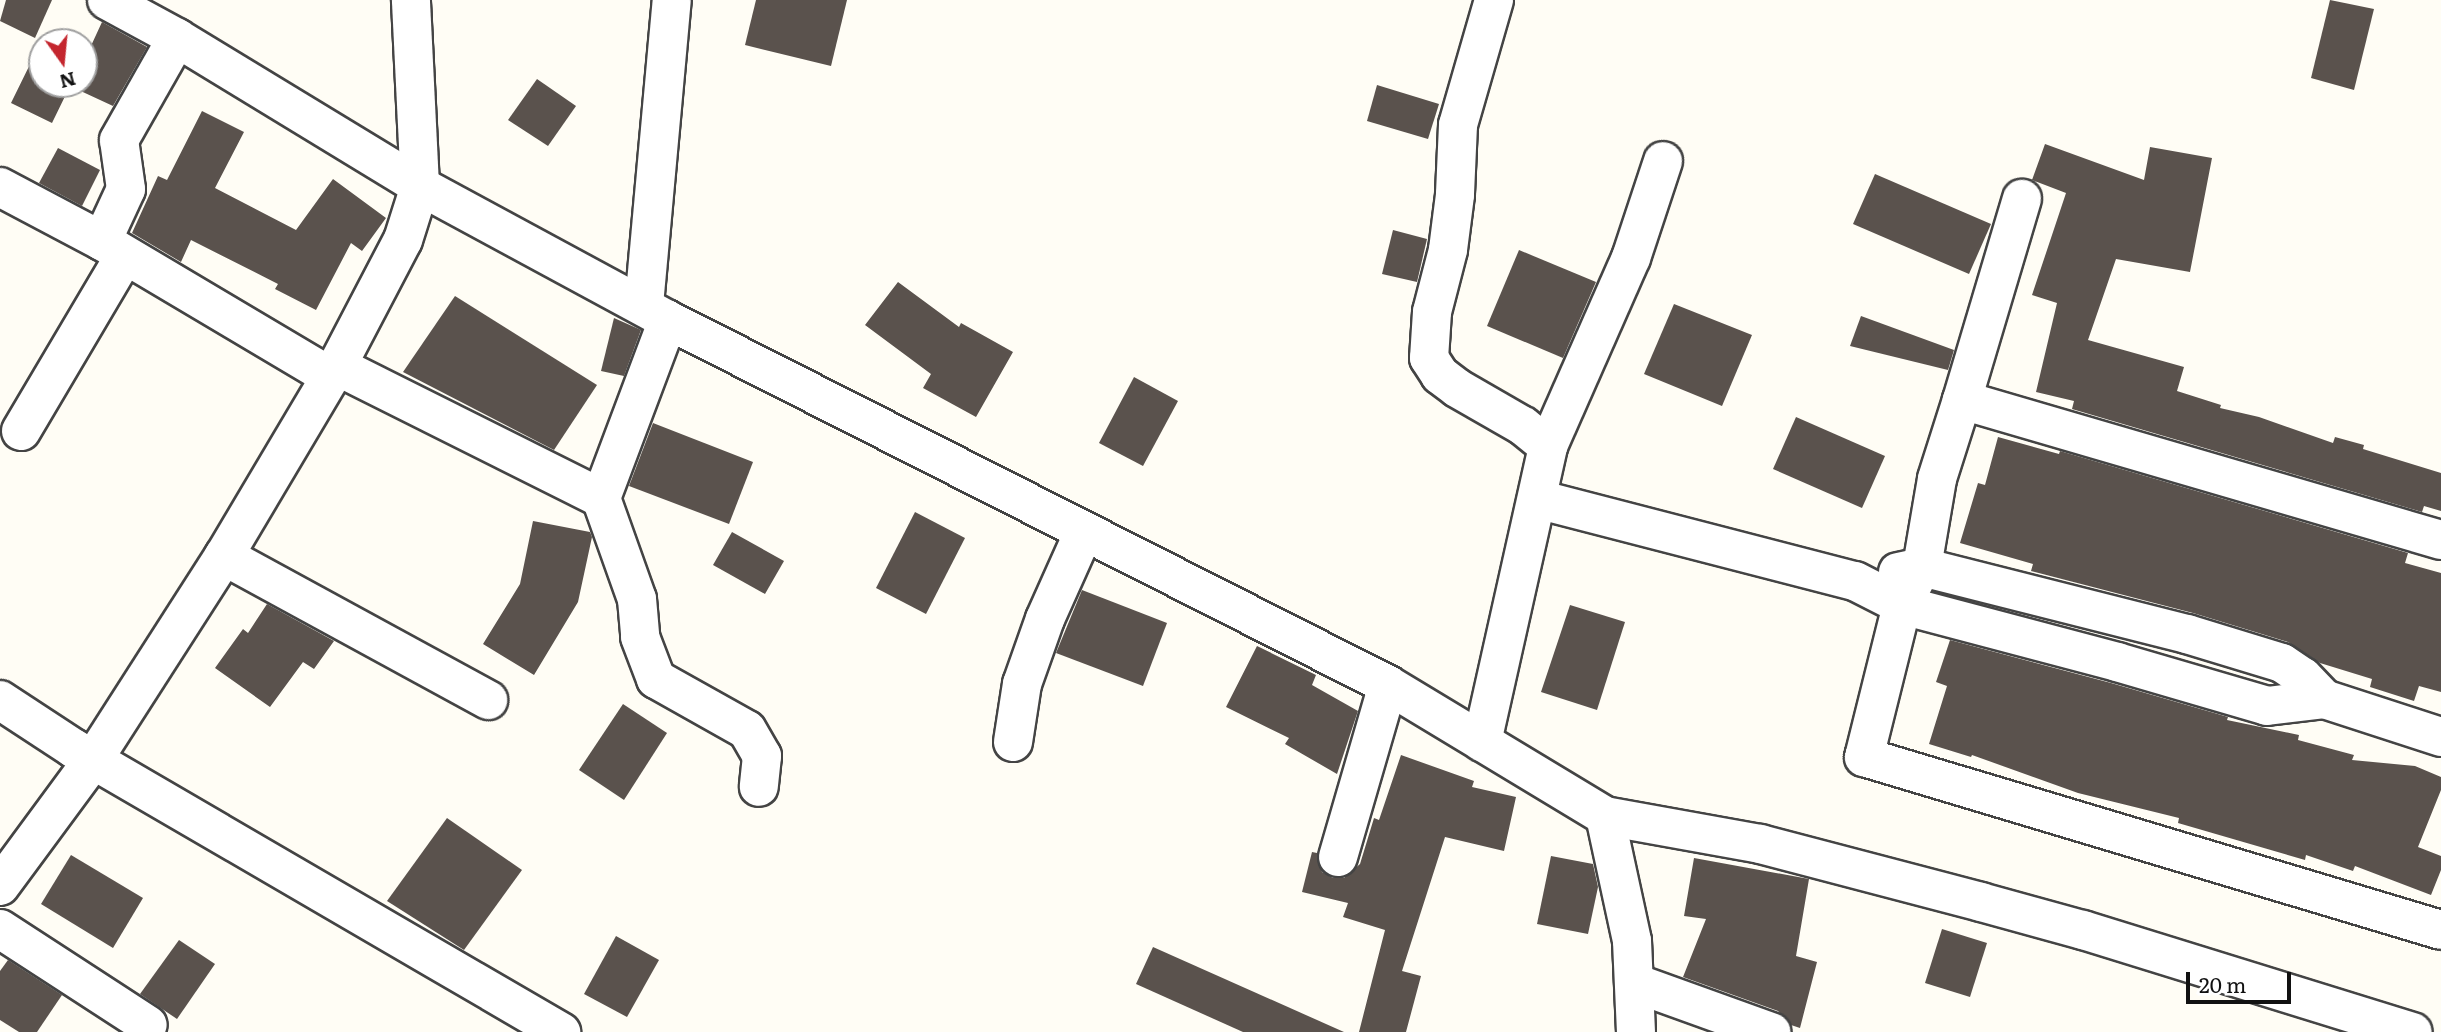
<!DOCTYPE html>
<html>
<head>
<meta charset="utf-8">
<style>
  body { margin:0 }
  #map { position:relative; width:2441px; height:1032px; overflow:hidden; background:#fffdf5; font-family:Literata,serif }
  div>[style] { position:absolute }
  .building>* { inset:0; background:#5a524d }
  .roads { filter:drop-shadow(2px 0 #444) drop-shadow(-2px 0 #444) drop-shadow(0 2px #444) drop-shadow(0 -2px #444) }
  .minor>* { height:38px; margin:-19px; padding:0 19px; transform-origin:19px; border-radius:19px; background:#fff }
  span { translate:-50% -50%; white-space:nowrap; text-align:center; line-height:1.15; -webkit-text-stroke:7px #fff; paint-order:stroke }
  .north { position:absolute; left:28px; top:28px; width:70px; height:70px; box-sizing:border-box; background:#fff; border:2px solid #a0a0a0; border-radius:50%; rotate:165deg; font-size:19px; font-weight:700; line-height:28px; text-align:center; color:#111 }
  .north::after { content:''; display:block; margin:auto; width:24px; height:32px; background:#c4262e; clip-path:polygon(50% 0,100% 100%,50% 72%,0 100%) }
  .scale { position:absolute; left:2186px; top:972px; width:105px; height:32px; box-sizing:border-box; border:4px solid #111; border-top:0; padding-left:9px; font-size:21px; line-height:24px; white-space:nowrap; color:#111; -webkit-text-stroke:5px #fff; paint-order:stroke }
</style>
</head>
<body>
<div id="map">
  <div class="building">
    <i style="clip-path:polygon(6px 0,52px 0,35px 38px,0 21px)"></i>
    <i style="clip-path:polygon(756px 0,847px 0,831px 66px,745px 45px)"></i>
    <i style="clip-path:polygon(2330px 0,2374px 9px,2354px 90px,2311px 78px)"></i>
    <i style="clip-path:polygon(102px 22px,147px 47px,113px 106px,72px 87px,73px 84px,84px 84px,84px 61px)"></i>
    <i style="clip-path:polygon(38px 48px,42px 49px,42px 84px,71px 84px,52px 123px,11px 103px)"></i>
    <i style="clip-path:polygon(537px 79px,576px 106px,548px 146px,508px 120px)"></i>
    <i style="clip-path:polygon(1377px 85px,1439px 104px,1428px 139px,1367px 121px)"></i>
    <i style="clip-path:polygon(202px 111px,244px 132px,215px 188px,296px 230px,333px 179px,386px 218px,362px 251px,351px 243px,316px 310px,275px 289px,278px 284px,191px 240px,181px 262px,132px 233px,158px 176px,167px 180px)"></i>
    <i style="clip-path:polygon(2045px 144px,2144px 180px,2150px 147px,2212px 158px,2190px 272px,2116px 259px,2088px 340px,2184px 367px,2177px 391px,2221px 405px,2220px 408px,2259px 417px,2333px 443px,2335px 437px,2364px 445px,2363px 449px,2441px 473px,2441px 511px,2424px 506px,2422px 512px,2072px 409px,2074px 401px,2036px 392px,2057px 303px,2032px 295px,2066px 193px,2032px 180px)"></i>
    <i style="clip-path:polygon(58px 148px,100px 170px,82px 206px,39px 183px)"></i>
    <i style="clip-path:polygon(1875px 174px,1991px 224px,1969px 274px,1853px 224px)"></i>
    <i style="clip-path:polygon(1393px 230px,1427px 239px,1417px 282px,1382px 274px)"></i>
    <i style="clip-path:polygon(1519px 250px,1596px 282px,1563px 358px,1487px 326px)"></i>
    <i style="clip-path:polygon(898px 282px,959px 327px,961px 323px,1013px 352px,976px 417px,923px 388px,931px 374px,865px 325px)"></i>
    <i style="clip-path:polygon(455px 296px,597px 385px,554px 450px,403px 372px)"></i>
    <i style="clip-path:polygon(1674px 304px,1752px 335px,1722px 406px,1644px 374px)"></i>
    <i style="clip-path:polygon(1861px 316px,1954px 350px,1948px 370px,1850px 346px)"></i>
    <i style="clip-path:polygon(614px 318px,641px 330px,624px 376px,601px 371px)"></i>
    <i style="clip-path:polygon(1134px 377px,1178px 401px,1143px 466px,1099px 443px)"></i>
    <i style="clip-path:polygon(1796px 417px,1885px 456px,1862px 508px,1773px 469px)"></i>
    <i style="clip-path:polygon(653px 423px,753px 462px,729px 524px,629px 486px)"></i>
    <i style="clip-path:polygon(1998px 437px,2059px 454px,2060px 451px,2408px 553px,2405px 563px,2441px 573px,2441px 692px,2419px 686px,2414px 701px,2370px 687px,2372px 679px,2320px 663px,2288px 642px,2193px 613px,2031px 571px,2033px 564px,1960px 543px,1978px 483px,1985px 485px)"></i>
    <i style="clip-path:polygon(915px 512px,965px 538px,926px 614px,876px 588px)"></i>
    <i style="clip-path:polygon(533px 521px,590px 532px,592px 537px,578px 602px,534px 675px,483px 644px,520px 584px)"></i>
    <i style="clip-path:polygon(732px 532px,784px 561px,765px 594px,713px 565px)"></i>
    <i style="clip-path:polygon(1082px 590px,1167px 623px,1143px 686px,1056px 653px)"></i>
    <i style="clip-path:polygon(267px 604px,334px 641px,314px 669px,303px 662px,270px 707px,215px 668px,243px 629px,248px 633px)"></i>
    <i style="clip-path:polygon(1570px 605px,1625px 622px,1597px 710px,1541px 692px)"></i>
    <i style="clip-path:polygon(1950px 640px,2111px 683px,2228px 717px,2227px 720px,2299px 735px,2298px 740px,2354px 755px,2352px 760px,2415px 766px,2441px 777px,2441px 790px,2418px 847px,2441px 856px,2441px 870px,2431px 895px,2355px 866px,2353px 871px,2306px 855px,2305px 860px,2178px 823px,2179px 818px,2078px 793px,1972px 755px,1971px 757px,1929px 744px,1947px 686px,1936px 682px)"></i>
    <i style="clip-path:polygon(1257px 646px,1316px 675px,1312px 685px,1358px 711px,1337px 774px,1285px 744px,1289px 738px,1226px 707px)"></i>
    <i style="clip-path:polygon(623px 704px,667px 733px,624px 800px,579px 770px)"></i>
    <i style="clip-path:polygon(1401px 755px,1474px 781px,1472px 787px,1516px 797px,1504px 851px,1445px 837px,1402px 971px,1421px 976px,1406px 1032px,1359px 1032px,1385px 930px,1343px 917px,1348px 903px,1302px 892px,1312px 852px,1317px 853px,1322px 872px,1333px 878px,1344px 878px,1360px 864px,1374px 818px,1379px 820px)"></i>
    <i style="clip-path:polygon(447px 818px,522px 870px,464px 950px,387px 901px)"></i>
    <i style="clip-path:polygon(71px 855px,143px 898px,113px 948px,41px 904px)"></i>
    <i style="clip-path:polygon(1551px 856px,1593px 864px,1598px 887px,1588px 934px,1537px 924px)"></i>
    <i style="clip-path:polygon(1694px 858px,1809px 879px,1796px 956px,1817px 962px,1800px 1028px,1791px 1025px,1778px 1011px,1683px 977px,1706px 919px,1684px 916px)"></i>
    <i style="clip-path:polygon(1942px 929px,1987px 943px,1970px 997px,1925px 983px)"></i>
    <i style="clip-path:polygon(616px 936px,659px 960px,627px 1017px,584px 994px)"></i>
    <i style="clip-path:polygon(179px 940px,215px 964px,177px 1019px,140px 994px)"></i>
    <i style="clip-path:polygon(1153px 947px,1344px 1032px,1243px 1032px,1136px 984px)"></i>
    <i style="clip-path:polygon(8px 960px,62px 995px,37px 1032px,19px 1032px,0 1020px,0 971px)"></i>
  </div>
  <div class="roads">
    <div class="minor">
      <i style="left:107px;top:0;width:80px;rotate:28.5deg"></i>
      <i style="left:177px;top:38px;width:285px;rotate:31.3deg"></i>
      <i style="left:420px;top:186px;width:282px;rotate:28.4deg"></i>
      <i style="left:668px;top:320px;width:807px;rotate:26.88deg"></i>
      <i style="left:1388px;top:685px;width:253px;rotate:31.1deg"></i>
      <i style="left:1605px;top:816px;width:128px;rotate:77.8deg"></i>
      <i style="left:1632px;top:941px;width:91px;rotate:87.5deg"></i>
      <i style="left:1494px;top:0;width:130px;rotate:106.1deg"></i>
      <i style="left:1458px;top:125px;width:70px;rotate:92.5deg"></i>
      <i style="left:1455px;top:195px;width:55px;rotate:97.3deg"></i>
      <i style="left:1448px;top:250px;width:64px;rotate:104.5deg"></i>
      <i style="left:1432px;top:312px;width:46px;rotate:93.7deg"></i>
      <i style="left:1429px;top:358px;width:20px;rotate:57deg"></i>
      <i style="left:1440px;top:375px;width:21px;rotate:37deg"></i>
      <i style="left:1457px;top:388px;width:76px;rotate:29.9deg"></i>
      <i style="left:1523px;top:426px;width:32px;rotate:39deg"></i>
      <i style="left:0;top:187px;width:115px;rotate:27.9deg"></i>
      <i style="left:102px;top:241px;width:264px;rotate:30.7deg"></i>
      <i style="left:102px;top:241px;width:57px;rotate:-65.2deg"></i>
      <i style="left:126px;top:189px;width:49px;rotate:-98.1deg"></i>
      <i style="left:119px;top:140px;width:117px;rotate:-60.4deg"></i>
      <i style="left:644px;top:305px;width:306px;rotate:-84.8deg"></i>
      <i style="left:668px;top:320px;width:190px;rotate:110.6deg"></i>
      <i style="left:601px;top:498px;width:107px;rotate:70.4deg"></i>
      <i style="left:637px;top:599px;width:38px;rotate:85deg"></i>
      <i style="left:640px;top:637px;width:45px;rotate:69.1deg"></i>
      <i style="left:656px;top:679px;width:104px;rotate:29.3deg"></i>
      <i style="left:747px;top:730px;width:30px;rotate:60deg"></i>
      <i style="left:762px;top:756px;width:31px;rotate:96deg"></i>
      <i style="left:337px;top:366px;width:295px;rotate:26.6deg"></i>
      <i style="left:1962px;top:400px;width:210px;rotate:-73.4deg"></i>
      <i style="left:21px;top:431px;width:204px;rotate:-59.4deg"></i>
      <i style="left:1537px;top:499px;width:328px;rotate:14.5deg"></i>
      <i style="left:1855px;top:581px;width:53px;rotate:27.1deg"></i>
      <i style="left:1902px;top:605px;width:222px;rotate:14.8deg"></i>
      <i style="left:2117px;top:662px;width:156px;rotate:16.3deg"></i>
      <i style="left:2267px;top:706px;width:57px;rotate:-7deg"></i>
      <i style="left:2441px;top:540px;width:499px;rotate:-163.7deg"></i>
      <i style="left:1962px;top:400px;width:83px;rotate:107.6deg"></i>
      <i style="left:1937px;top:479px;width:89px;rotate:99.7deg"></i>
      <i style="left:1922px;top:567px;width:43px;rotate:117.8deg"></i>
      <i style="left:1902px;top:605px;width:157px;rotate:104deg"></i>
      <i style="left:1864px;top:757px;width:602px;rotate:16.69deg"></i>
      <i style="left:224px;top:556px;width:301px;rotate:28.6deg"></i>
      <i style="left:1898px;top:572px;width:25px;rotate:-12deg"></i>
      <i style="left:1922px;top:567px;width:273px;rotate:14.2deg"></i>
      <i style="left:2187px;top:634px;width:99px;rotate:17deg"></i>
      <i style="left:2282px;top:663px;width:25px;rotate:34deg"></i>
      <i style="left:2303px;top:677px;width:30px;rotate:46deg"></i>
      <i style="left:2324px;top:699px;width:123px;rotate:18deg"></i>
      <i style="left:0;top:700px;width:87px;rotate:33.3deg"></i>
      <i style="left:73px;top:748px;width:565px;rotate:30.2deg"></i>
      <i style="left:1013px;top:742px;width:59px;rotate:-81.2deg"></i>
      <i style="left:1022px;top:684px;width:69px;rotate:-70.5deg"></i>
      <i style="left:1045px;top:619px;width:95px;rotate:-65.9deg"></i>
      <i style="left:1482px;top:742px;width:303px;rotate:-77.4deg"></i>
      <i style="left:1548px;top:446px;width:206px;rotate:-66.2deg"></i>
      <i style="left:1631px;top:258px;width:102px;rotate:-71.7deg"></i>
      <i style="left:1605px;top:816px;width:158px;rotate:10.2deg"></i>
      <i style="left:1760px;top:844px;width:228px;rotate:14.7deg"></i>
      <i style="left:1981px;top:902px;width:106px;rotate:15.4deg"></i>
      <i style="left:2083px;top:930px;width:345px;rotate:17.2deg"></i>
      <i style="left:1338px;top:857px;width:179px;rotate:-73.8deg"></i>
      <i style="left:0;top:886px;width:157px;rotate:-53.6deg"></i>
      <i style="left:93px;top:760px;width:242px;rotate:-57.3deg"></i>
      <i style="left:224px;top:556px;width:221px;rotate:-59.3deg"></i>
      <i style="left:337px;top:366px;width:142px;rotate:-62.4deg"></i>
      <i style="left:403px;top:240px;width:57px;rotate:-72.5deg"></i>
      <i style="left:420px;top:186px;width:186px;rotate:-92.8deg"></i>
      <i style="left:0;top:929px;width:176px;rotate:33deg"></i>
      <i style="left:1635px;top:983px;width:145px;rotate:19.8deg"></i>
    </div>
  </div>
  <div class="north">N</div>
  <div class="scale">20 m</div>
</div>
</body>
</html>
